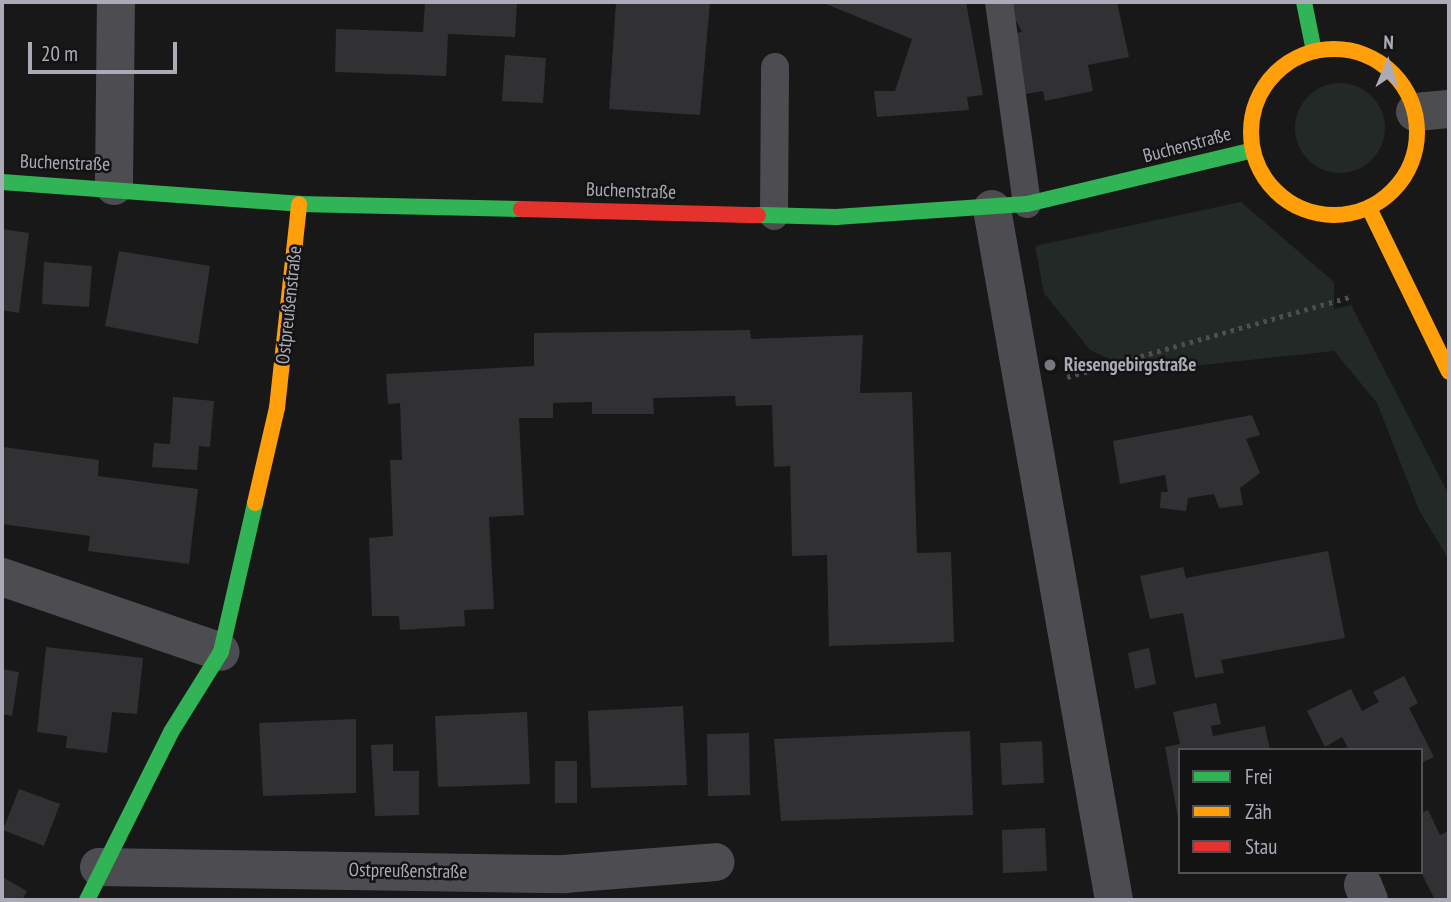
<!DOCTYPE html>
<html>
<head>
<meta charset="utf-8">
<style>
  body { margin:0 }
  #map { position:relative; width:1451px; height:902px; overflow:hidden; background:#181819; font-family:"PT Sans Narrow",sans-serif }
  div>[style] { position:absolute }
  .green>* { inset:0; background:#222926 }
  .round { border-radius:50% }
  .building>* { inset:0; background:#313133 }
  .path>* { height:4.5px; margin-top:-2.25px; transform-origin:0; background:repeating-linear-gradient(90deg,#4e4e52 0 3.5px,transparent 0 8.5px) }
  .lane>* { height:28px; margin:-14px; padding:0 14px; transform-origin:14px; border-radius:14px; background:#4d4d51 }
  .street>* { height:38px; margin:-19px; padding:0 19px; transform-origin:19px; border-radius:19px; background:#4d4d51 }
  .fast>* { height:16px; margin:-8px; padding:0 8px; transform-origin:8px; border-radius:8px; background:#30b455 }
  .slow>* { height:16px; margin:-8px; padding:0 8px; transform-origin:8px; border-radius:8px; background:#ff9f0a }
  .slow>.ring { margin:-8px; padding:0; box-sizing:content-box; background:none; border:16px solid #ff9f0a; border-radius:50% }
  .jam>* { height:16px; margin:-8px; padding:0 8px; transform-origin:8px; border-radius:8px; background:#e5322d }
  .dots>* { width:19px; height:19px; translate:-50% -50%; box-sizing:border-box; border:4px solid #131314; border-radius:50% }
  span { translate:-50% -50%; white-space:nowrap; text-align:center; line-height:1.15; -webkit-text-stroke:5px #131314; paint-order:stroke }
  .street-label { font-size:19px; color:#ababb8 }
  .poi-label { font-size:19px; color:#ababb8; font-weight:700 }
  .left { translate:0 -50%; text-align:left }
  .frame { position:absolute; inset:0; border:4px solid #ababb8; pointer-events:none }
  .legend { position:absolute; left:1178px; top:748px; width:245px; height:126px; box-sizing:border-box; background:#131314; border:2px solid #505056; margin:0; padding:9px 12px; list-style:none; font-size:21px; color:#ababb8 }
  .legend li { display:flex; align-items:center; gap:14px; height:35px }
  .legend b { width:35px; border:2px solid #505056 }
  .north { position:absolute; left:1353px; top:28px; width:70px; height:70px; -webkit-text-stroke:5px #131314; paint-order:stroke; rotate:2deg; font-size:19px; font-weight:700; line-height:28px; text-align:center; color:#ababb8 }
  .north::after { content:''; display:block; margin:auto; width:24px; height:32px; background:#ababb8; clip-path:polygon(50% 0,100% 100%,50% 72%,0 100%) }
  .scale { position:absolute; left:28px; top:42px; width:149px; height:32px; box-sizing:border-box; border:4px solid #ababb8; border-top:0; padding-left:9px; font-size:21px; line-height:24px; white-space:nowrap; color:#ababb8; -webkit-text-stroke:5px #131314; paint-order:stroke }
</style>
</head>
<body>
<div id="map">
  <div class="green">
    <i class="round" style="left:1295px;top:83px;width:90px;height:90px"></i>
    <i style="clip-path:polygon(1241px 202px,1334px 282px,1334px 309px,1351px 305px,1449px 495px,1449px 560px,1419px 510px,1377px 403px,1334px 351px,1137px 372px,1090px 350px,1044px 293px,1035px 246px)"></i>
  </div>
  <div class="building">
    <i style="clip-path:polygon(425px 2px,517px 2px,515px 37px,448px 34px,446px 76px,335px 72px,336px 29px,423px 32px)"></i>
    <i style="clip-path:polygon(616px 2px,710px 2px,700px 115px,609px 109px)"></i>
    <i style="clip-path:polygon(821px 2px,966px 2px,983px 95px,967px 97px,969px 110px,877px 117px,874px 91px,895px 91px,912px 39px)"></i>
    <i style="clip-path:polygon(1006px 2px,1117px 2px,1129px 57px,1088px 65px,1093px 91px,1045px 101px,1043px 91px,1021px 95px,1008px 35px,1022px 32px)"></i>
    <i style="clip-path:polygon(505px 55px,546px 58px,543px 103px,502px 101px)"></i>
    <i style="clip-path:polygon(2px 229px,29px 233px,19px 313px,2px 310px)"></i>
    <i style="clip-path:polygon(119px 251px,210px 266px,198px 344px,105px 326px)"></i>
    <i style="clip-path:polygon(44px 262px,92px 266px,89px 307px,42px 304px)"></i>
    <i style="clip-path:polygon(750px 330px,751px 339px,863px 335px,860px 393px,912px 392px,917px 553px,951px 552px,954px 642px,829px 646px,827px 555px,792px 556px,790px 466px,774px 467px,772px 405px,736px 406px,735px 396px,653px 398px,654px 414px,592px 414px,592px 402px,553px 403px,553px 418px,519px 418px,524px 515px,489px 517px,494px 609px,464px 610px,465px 626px,400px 630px,399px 616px,372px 616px,369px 538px,393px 536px,390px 460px,402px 460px,400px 403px,388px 404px,386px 374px,534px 366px,534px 333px)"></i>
    <i style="clip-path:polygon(173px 397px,214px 401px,210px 447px,199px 446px,197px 470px,152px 467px,154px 443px,170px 444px)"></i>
    <i style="clip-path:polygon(1252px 415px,1260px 435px,1246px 439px,1260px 473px,1240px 488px,1243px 505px,1219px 508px,1214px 494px,1188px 498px,1186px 511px,1160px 508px,1161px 492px,1168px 492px,1165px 475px,1120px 484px,1113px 441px)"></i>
    <i style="clip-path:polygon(3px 447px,99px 460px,98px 476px,198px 489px,189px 564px,88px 551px,90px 536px,2px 524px)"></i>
    <i style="clip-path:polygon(1328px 551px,1345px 638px,1221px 660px,1224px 673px,1195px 678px,1183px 613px,1150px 619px,1140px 576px,1183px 567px,1186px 578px)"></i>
    <i style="clip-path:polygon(46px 647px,143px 658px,137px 714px,112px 712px,107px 753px,66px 748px,67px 736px,37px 732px)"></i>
    <i style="clip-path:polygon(1149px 648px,1156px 684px,1135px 689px,1128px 653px)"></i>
    <i style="clip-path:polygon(2px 669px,19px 672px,12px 716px,2px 714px)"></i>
    <i style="clip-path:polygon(1404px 676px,1418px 703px,1409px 708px,1434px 757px,1421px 763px,1421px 750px,1349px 750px,1342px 737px,1325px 747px,1307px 711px,1351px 689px,1362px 711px,1379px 702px,1373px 692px)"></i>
    <i style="clip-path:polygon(1216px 703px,1221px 724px,1211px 726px,1213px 736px,1265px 726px,1270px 750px,1180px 750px,1178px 818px,1165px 747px,1180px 744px,1173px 712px)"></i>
    <i style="clip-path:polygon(683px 706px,687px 785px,591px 788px,588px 711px)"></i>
    <i style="clip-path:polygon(527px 712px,530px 784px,438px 787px,435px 716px)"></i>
    <i style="clip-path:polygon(356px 719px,356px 793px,263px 796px,259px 723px)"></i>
    <i style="clip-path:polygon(970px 731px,973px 815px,781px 821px,774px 739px)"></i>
    <i style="clip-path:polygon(749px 733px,750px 795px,708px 796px,707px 734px)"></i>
    <i style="clip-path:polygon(1042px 741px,1044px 783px,1002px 785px,1000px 743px)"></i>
    <i style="clip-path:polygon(393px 744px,393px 771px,419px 771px,419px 815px,375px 816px,371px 745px)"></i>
    <i style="clip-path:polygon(555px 761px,577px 761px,577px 803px,555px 803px)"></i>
    <i style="clip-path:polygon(19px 789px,60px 804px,44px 846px,3px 830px)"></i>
    <i style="clip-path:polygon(1428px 810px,1440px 835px,1449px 831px,1449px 900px,1435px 900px,1421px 872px,1421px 813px)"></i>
    <i style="clip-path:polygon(1045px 828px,1047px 871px,1003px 873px,1002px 830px)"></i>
    <i style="clip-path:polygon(2px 877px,27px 891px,22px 900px,2px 900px)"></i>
  </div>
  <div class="path">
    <i style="left:1067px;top:377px;width:297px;rotate:-15.8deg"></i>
  </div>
  <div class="lane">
    <i style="left:999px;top:2px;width:204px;rotate:82.1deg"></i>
    <i style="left:774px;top:216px;width:149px;rotate:-89.6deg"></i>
  </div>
  <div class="street">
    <i style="left:1415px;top:112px;width:34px;rotate:-5deg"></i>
    <i style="left:114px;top:186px;width:184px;rotate:-89.4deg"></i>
    <i style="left:992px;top:209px;width:702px;rotate:79.99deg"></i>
    <i style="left:2px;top:577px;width:231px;rotate:18.9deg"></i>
    <i style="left:99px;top:867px;width:465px;rotate:0.9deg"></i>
    <i style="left:564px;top:874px;width:152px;rotate:-4.5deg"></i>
    <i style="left:1363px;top:885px;width:16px;rotate:68deg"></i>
  </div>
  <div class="fast">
    <i style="left:1304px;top:2px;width:50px;rotate:78.5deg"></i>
    <i style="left:2px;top:182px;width:298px;rotate:4.2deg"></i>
    <i style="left:299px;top:204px;width:222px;rotate:1.3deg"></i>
    <i style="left:758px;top:215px;width:78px;rotate:1.5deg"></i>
    <i style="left:836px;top:217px;width:191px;rotate:-3.9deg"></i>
    <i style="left:1027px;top:204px;width:232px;rotate:-13.4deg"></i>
    <i style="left:87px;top:900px;width:188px;rotate:-63.4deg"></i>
    <i style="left:171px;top:732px;width:94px;rotate:-58deg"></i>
    <i style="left:221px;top:652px;width:153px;rotate:-77.1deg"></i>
  </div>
  <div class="slow">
    <i class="ring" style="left:1251px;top:49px;width:150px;height:150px"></i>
    <i style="left:1369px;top:208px;width:182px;rotate:64deg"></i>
    <i style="left:255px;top:503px;width:98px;rotate:-77deg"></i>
    <i style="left:277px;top:408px;width:205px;rotate:-83.8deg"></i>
  </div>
  <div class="jam">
    <i style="left:521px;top:209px;width:237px;rotate:1.5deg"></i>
  </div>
  <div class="dots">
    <i style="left:1050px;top:365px;background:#787880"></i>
  </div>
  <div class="street-label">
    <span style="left:1187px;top:145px;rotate:-15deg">Buchenstraße</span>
    <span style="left:65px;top:163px;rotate:2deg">Buchenstraße</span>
    <span style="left:631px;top:191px;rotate:2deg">Buchenstraße</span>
    <span style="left:289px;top:305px;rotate:-84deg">Ostpreußenstraße</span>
    <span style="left:408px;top:871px;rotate:1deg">Ostpreußenstraße</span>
  </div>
  <div class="poi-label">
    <span class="left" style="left:1064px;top:365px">Riesengebirgstraße</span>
  </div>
  <div class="frame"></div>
  <ul class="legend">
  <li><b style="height:9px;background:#30b455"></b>Frei</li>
  <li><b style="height:9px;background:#ff9f0a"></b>Zäh</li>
  <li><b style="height:9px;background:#e5322d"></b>Stau</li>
  </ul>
  <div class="north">N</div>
  <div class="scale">20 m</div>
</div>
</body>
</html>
